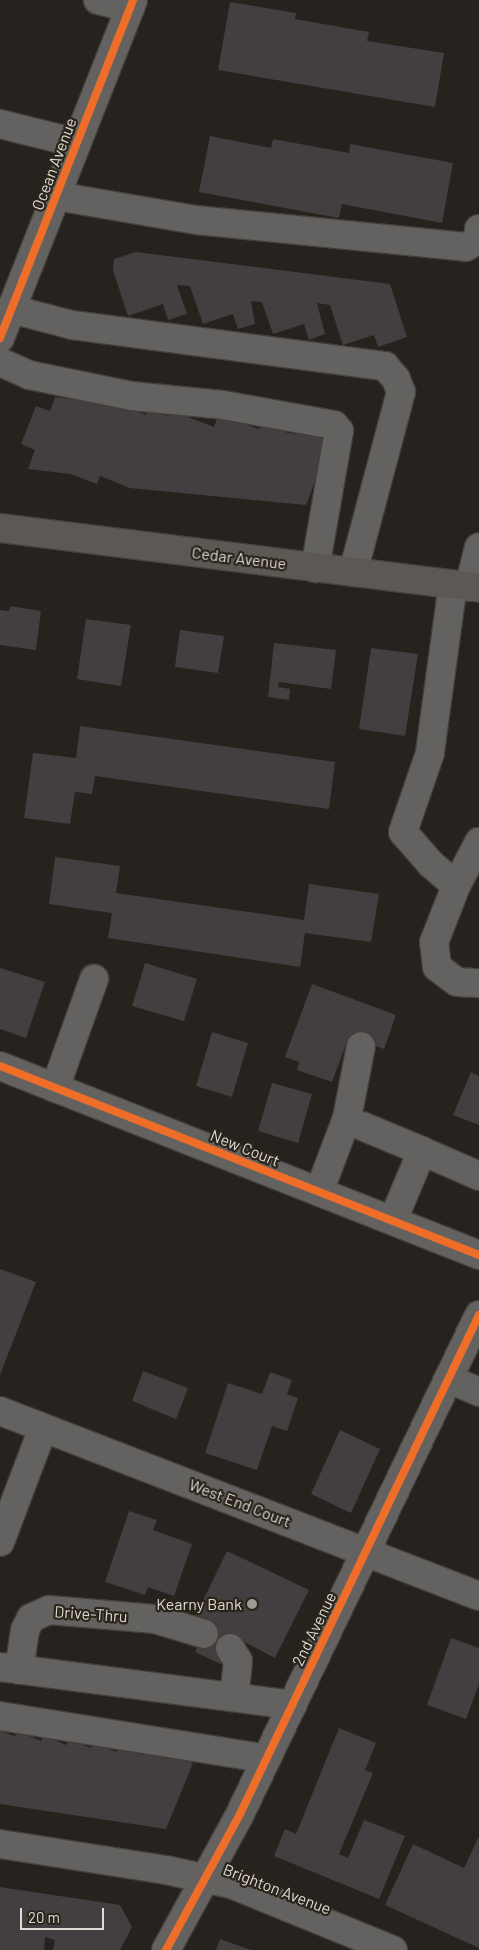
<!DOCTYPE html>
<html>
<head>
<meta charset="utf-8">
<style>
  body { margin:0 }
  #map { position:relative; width:479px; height:1950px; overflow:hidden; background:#26231e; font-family:Barlow,sans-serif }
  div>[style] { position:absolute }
  .building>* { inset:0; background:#433e3f }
  .roads { filter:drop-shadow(1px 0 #43403c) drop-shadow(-1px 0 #43403c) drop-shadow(0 1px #43403c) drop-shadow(0 -1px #43403c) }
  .minor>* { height:28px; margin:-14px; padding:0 14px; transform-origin:14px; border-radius:14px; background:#646260 }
  .major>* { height:28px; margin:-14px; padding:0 14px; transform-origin:14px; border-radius:14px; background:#5c5955 }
  .cycleway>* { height:8px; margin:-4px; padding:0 4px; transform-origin:4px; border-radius:4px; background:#ee6e29 }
  .dots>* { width:14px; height:14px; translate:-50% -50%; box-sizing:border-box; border:2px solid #2a241a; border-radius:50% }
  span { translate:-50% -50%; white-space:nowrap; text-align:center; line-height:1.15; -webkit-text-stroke:4.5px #2a241a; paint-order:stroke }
  .street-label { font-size:16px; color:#dedbd4 }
  .poi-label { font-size:16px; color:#dedbd4 }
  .right { translate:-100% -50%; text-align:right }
  .scale { position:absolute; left:20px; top:1908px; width:84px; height:22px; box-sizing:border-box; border:2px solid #dedbd4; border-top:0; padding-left:6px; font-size:15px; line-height:18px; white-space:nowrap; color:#dedbd4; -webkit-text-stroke:4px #2a241a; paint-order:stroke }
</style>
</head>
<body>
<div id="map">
  <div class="building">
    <i style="clip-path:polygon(230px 2px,296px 13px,295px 19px,369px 32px,367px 41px,444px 53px,435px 107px,218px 70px)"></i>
    <i style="clip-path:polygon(210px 136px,271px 148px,273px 139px,349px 153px,350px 144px,453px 163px,442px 223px,342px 204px,339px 218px,199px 192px)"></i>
    <i style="clip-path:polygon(136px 252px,390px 284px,407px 337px,378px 347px,374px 335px,343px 345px,330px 305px,317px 303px,325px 334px,309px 340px,304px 324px,273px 334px,262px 302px,251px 301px,255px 324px,238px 329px,233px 314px,203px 324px,190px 286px,177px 285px,187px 314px,168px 320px,163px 304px,128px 316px,113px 270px,114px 259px)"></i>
    <i style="clip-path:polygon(55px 397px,123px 406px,146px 415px,149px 409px,167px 416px,170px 410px,214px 427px,218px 416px,259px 429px,261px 423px,288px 433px,306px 435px,309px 428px,332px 437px,306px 505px,130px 488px,100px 476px,97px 484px,70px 474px,28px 469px,35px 450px,21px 444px,36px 406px,50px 411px)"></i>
    <i style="clip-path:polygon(10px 606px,41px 611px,36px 650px,0 645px,0 610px,9px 611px)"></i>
    <i style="clip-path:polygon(86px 619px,131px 625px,121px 686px,77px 679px)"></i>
    <i style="clip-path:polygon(180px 630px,224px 636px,218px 673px,175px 667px)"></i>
    <i style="clip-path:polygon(274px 643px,336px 650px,331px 689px,279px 682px,278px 687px,290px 689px,289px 700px,268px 697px)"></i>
    <i style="clip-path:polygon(371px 648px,418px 654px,405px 736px,359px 729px)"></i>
    <i style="clip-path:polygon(80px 726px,335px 762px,329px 809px,95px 776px,92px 794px,75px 792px,70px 824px,24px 818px,33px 753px,76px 758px)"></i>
    <i style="clip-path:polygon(55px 857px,120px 866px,116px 893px,304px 920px,309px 884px,379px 894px,371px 942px,305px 933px,300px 967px,108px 938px,112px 913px,49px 904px)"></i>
    <i style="clip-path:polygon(145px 963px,197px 979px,184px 1021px,132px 1006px)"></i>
    <i style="clip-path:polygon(0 968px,45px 982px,26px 1038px,0 1029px)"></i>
    <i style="clip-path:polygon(312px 984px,396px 1015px,384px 1049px,349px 1036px,332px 1082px,297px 1070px,299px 1062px,285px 1057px)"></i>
    <i style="clip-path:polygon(212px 1032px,248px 1043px,232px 1097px,196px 1086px)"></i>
    <i style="clip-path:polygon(471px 1072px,479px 1076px,479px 1125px,453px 1115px)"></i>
    <i style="clip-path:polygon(272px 1083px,312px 1094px,298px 1143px,258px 1131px)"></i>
    <i style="clip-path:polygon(0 1269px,36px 1282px,0 1375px)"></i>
    <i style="clip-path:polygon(143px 1371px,188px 1388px,176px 1419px,132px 1401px)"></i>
    <i style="clip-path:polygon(270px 1372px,292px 1380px,287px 1394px,298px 1398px,287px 1431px,272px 1426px,257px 1470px,205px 1453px,228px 1383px,262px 1394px)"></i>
    <i style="clip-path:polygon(340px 1430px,380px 1449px,351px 1513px,311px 1494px)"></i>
    <i style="clip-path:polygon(129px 1511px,157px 1520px,153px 1530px,192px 1544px,174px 1596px,148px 1587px,145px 1595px,105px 1582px)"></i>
    <i style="clip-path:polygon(227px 1551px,309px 1590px,275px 1658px,235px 1637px,221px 1664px,195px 1652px,208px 1625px,194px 1619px)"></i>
    <i style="clip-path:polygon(451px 1638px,479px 1648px,479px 1684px,466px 1719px,427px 1705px)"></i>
    <i style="clip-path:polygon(339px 1728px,376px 1743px,365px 1770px,373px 1773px,339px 1854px,348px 1858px,364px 1820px,405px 1836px,379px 1899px,274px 1856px,285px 1829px,296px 1834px)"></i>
    <i style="clip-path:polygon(0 1731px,15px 1736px,17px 1731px,41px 1741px,43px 1735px,66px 1745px,68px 1739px,91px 1748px,93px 1742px,116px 1752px,118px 1746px,142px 1755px,144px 1749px,166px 1759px,169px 1753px,193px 1763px,166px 1829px,0 1804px)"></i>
    <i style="clip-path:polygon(479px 1836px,479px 1948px,385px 1905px,413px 1844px,464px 1868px)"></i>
    <i style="clip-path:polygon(0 1887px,120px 1905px,132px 1927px,120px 1950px,53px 1950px,55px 1940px,45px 1937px,44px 1950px,0 1950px)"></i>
    <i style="clip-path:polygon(220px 1939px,251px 1950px,216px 1950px)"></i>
  </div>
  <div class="roads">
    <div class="minor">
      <i style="left:98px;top:0;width:33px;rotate:14deg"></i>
      <i style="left:0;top:124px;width:79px;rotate:13.9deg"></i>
      <i style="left:56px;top:196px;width:142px;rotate:9.7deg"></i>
      <i style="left:196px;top:220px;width:271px;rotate:5.7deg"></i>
      <i style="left:466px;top:247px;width:14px;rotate:-30deg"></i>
      <i style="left:478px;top:240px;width:11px;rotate:-85deg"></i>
      <i style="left:11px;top:309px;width:63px;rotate:14.7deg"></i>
      <i style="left:72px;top:325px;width:316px;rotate:7.5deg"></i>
      <i style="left:385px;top:366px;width:17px;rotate:50deg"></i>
      <i style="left:396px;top:379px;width:14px;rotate:69deg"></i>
      <i style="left:401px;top:392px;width:186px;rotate:104.9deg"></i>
      <i style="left:0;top:338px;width:363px;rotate:-68.5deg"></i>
      <i style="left:0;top:362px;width:32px;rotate:24deg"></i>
      <i style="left:29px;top:375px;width:105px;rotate:11.5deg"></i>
      <i style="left:132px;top:396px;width:91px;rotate:5.6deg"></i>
      <i style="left:223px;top:405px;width:113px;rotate:10.2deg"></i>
      <i style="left:334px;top:425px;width:8px;rotate:50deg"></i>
      <i style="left:339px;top:431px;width:139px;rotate:99.9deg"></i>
      <i style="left:453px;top:584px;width:171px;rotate:97.8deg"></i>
      <i style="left:430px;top:753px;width:83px;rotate:108.9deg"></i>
      <i style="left:403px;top:832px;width:43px;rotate:48.8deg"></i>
      <i style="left:431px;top:864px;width:33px;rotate:41deg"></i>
      <i style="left:456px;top:886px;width:60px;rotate:111.4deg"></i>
      <i style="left:434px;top:942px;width:25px;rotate:83deg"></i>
      <i style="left:437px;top:967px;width:25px;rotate:37deg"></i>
      <i style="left:457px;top:982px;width:22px;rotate:3deg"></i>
      <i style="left:469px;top:587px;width:41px;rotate:-76deg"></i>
      <i style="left:456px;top:886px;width:50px;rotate:-62.4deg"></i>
      <i style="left:0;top:1066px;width:515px;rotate:21.53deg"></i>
      <i style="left:55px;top:1088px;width:116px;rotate:-70.3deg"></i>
      <i style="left:362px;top:1126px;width:65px;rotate:22.6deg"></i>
      <i style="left:319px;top:1192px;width:79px;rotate:-69.3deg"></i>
      <i style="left:347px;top:1118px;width:73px;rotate:-79deg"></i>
      <i style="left:393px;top:1220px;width:75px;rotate:-67.2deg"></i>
      <i style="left:422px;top:1151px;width:62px;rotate:23.7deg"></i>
      <i style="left:449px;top:1379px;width:33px;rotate:23deg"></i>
      <i style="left:0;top:1411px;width:513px;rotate:21.12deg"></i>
      <i style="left:0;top:1542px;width:122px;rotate:-69.3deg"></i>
      <i style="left:230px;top:1648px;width:15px;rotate:58deg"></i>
      <i style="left:238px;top:1661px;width:36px;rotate:96deg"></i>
      <i style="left:0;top:1667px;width:295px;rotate:7.4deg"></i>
      <i style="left:19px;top:1670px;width:40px;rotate:-81.5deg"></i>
      <i style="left:25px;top:1630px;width:13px;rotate:-63deg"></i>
      <i style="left:31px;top:1618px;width:20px;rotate:-24deg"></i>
      <i style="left:49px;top:1610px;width:106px;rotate:4.9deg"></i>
      <i style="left:155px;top:1619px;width:51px;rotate:17deg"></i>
      <i style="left:0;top:1716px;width:270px;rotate:9.1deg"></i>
      <i style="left:0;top:1844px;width:168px;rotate:8.9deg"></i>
      <i style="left:166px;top:1870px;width:66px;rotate:12.2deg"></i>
      <i style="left:231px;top:1884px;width:175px;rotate:22.2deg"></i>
      <i style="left:166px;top:1950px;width:155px;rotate:-61.4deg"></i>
      <i style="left:240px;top:1814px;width:553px;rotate:-64.41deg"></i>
    </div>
    <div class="major">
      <i style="left:0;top:528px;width:483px;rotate:7.1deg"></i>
    </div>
  </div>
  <div class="cycleway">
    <i style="left:0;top:338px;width:363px;rotate:-68.5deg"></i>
    <i style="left:0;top:1066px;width:515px;rotate:21.53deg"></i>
    <i style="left:166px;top:1950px;width:155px;rotate:-61.4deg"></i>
    <i style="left:240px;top:1814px;width:553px;rotate:-64.41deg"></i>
  </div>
  <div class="dots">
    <i style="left:252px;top:1604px;background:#9e9b94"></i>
  </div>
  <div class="street-label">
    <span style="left:54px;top:164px;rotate:-69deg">Ocean Avenue</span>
    <span style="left:239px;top:558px;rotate:7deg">Cedar Avenue</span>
    <span style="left:245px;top:1148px;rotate:22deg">New Court</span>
    <span style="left:240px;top:1503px;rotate:21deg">West End Court</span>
    <span style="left:91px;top:1614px;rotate:4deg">Drive-Thru</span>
    <span style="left:314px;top:1629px;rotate:-64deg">2nd Avenue</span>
    <span style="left:277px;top:1889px;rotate:21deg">Brighton Avenue</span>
  </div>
  <div class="poi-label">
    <span class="right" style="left:242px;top:1604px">Kearny Bank</span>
  </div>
  <div class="scale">20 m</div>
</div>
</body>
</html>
